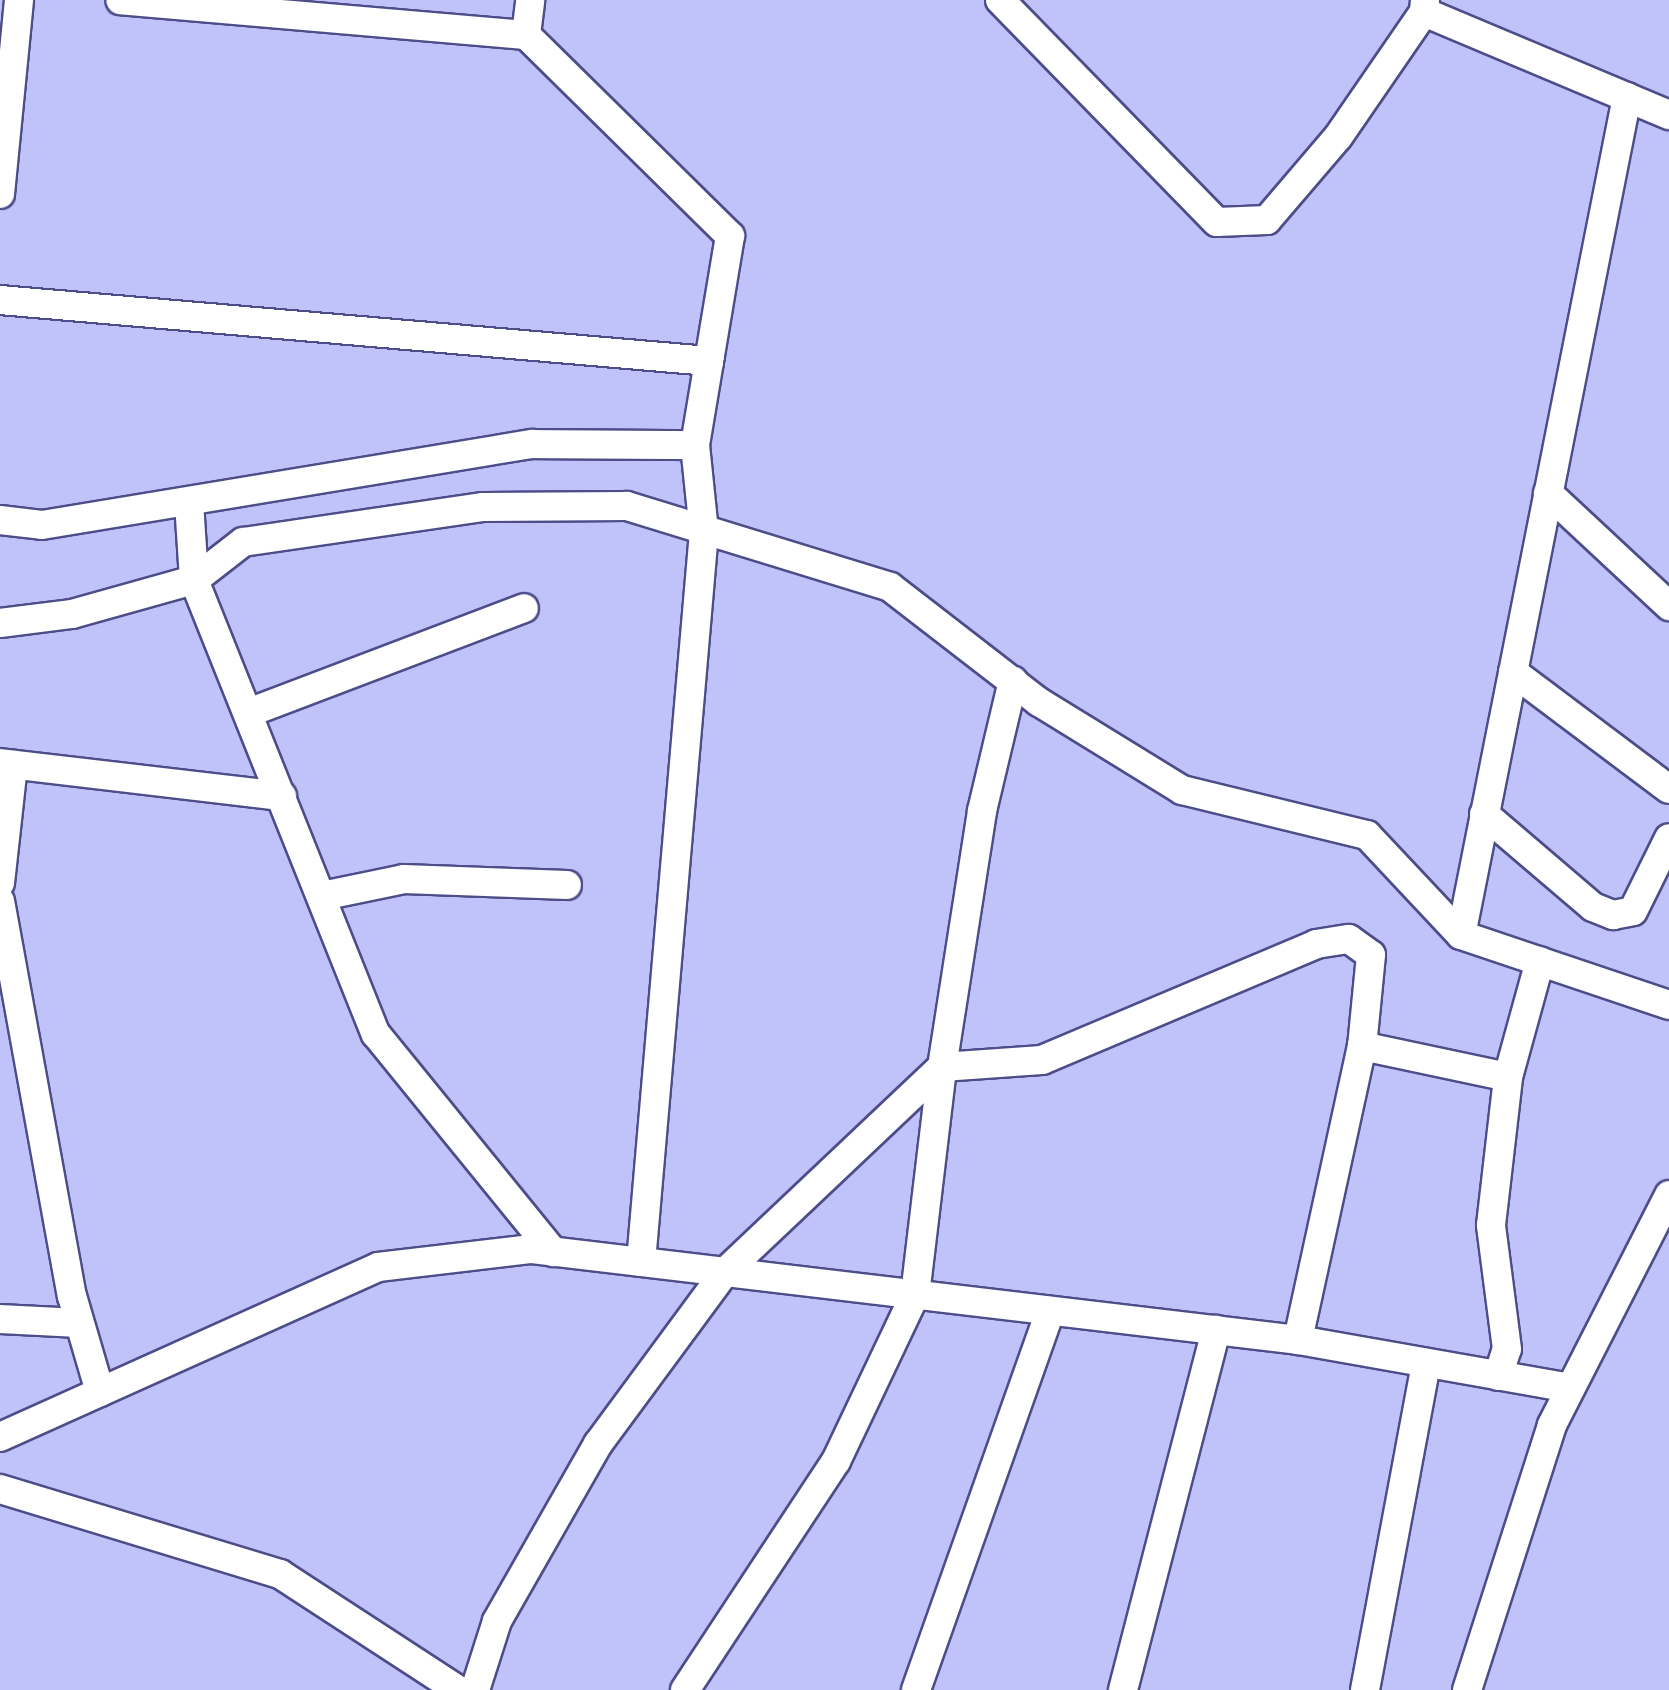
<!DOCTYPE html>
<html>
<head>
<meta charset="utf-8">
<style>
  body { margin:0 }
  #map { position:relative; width:1669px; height:1690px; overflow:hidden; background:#bfc3fa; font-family:"Fira Sans",sans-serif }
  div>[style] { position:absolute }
  .roads { filter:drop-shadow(2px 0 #4c4d89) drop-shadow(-2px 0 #4c4d89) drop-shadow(0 2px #4c4d89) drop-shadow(0 -2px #4c4d89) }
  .street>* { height:28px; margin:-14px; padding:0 14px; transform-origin:14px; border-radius:14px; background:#fff }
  span { translate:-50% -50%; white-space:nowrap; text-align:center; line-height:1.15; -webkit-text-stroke:10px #ced1fc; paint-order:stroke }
</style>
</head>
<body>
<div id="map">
  <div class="roads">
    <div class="street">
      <i style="left:1000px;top:0;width:310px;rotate:45.7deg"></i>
      <i style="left:1217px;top:222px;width:50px;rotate:-2.3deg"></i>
      <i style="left:1267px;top:220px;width:109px;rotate:-49.5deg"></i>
      <i style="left:1338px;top:137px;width:152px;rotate:-55.5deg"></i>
      <i style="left:1425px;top:0;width:12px;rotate:95deg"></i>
      <i style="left:1424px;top:12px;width:266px;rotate:22.8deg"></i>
      <i style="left:526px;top:35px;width:35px;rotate:-83deg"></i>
      <i style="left:1627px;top:97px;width:854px;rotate:101.2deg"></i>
      <i style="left:1461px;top:935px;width:219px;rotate:18.6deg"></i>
      <i style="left:0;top:194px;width:195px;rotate:-84.4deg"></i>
      <i style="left:0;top:300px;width:712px;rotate:4.92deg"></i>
      <i style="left:1548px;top:493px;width:166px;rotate:43deg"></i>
      <i style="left:189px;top:502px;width:78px;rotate:86.3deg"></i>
      <i style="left:0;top:520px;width:42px;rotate:6.8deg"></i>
      <i style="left:42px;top:525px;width:498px;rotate:-9.4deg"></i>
      <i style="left:533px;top:444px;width:162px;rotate:0.4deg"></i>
      <i style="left:695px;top:445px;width:212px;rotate:-80.5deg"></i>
      <i style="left:730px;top:236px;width:286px;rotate:-135.4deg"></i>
      <i style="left:526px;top:35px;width:407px;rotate:-175.1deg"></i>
      <i style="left:194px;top:580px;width:62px;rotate:-37.8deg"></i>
      <i style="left:243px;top:542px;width:243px;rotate:-8.3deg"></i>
      <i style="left:483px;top:507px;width:144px;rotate:-0.4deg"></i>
      <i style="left:627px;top:506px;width:275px;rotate:17.1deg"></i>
      <i style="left:890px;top:587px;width:188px;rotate:37.7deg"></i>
      <i style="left:1039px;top:702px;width:168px;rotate:31.6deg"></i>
      <i style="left:1182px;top:790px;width:190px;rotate:13.7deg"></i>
      <i style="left:1367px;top:835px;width:137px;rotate:46.8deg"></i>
      <i style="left:0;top:623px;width:73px;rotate:-7.1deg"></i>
      <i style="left:72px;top:614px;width:127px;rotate:-15.6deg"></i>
      <i style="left:194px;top:580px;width:489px;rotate:68.2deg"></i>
      <i style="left:376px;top:1034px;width:281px;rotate:50.9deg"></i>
      <i style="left:1513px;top:672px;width:195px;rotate:36.9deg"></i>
      <i style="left:248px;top:713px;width:295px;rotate:-20.8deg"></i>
      <i style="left:0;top:763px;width:284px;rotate:6.7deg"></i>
      <i style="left:1484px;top:814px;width:143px;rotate:40.5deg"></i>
      <i style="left:1593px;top:907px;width:22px;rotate:22deg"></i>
      <i style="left:1613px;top:915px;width:20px;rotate:-11deg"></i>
      <i style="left:1633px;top:911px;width:81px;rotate:-63.7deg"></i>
      <i style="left:0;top:883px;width:119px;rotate:-83.7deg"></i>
      <i style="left:322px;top:896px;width:84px;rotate:-11.7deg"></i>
      <i style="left:404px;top:879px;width:163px;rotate:2.1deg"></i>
      <i style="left:0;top:901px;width:402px;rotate:79.7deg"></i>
      <i style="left:72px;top:1296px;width:100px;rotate:73.7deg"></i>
      <i style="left:1362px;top:1046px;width:149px;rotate:12deg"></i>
      <i style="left:641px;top:1262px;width:733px;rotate:-85.07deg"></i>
      <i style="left:704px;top:532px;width:87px;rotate:-95.9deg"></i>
      <i style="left:0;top:1319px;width:79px;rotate:2.9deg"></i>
      <i style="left:1498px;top:1376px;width:28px;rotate:-72deg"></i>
      <i style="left:1507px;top:1349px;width:125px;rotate:-97.4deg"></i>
      <i style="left:1491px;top:1225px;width:149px;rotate:-83.4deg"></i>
      <i style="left:1508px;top:1077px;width:120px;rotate:-74.6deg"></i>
      <i style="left:0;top:1437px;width:414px;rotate:-24.2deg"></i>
      <i style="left:378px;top:1267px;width:155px;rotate:-6.7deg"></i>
      <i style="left:532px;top:1249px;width:771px;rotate:6.77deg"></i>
      <i style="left:1298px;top:1340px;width:276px;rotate:10deg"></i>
      <i style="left:0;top:1489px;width:293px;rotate:16.9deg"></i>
      <i style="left:280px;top:1574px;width:212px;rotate:33.1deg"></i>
      <i style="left:475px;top:1690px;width:72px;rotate:-72.3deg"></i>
      <i style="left:497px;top:1621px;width:204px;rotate:-60.3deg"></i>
      <i style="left:598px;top:1444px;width:214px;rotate:-53.6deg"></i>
      <i style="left:725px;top:1272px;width:299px;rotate:-43.4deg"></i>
      <i style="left:942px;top:1067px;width:259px;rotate:-81.1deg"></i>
      <i style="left:982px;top:811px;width:134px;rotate:-76.6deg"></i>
      <i style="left:685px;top:1690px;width:274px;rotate:-56.6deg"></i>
      <i style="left:836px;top:1461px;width:184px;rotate:-64.6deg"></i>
      <i style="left:915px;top:1295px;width:230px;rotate:-83.2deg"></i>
      <i style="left:942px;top:1067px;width:100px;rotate:-4deg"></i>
      <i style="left:1042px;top:1060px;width:298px;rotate:-22.9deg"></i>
      <i style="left:1316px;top:944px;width:33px;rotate:-9deg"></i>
      <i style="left:1349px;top:939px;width:27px;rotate:36deg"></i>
      <i style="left:1371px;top:955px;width:91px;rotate:95.6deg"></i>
      <i style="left:1362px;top:1046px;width:301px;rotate:102.3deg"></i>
      <i style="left:916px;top:1690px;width:402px;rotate:-70.5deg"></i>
      <i style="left:1123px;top:1690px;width:372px;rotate:-75.5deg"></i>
      <i style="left:1365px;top:1690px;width:333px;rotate:-79.4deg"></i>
      <i style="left:1467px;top:1690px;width:278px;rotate:-72.2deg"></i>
      <i style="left:1552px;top:1425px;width:258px;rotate:-63deg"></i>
    </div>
  </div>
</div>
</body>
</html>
